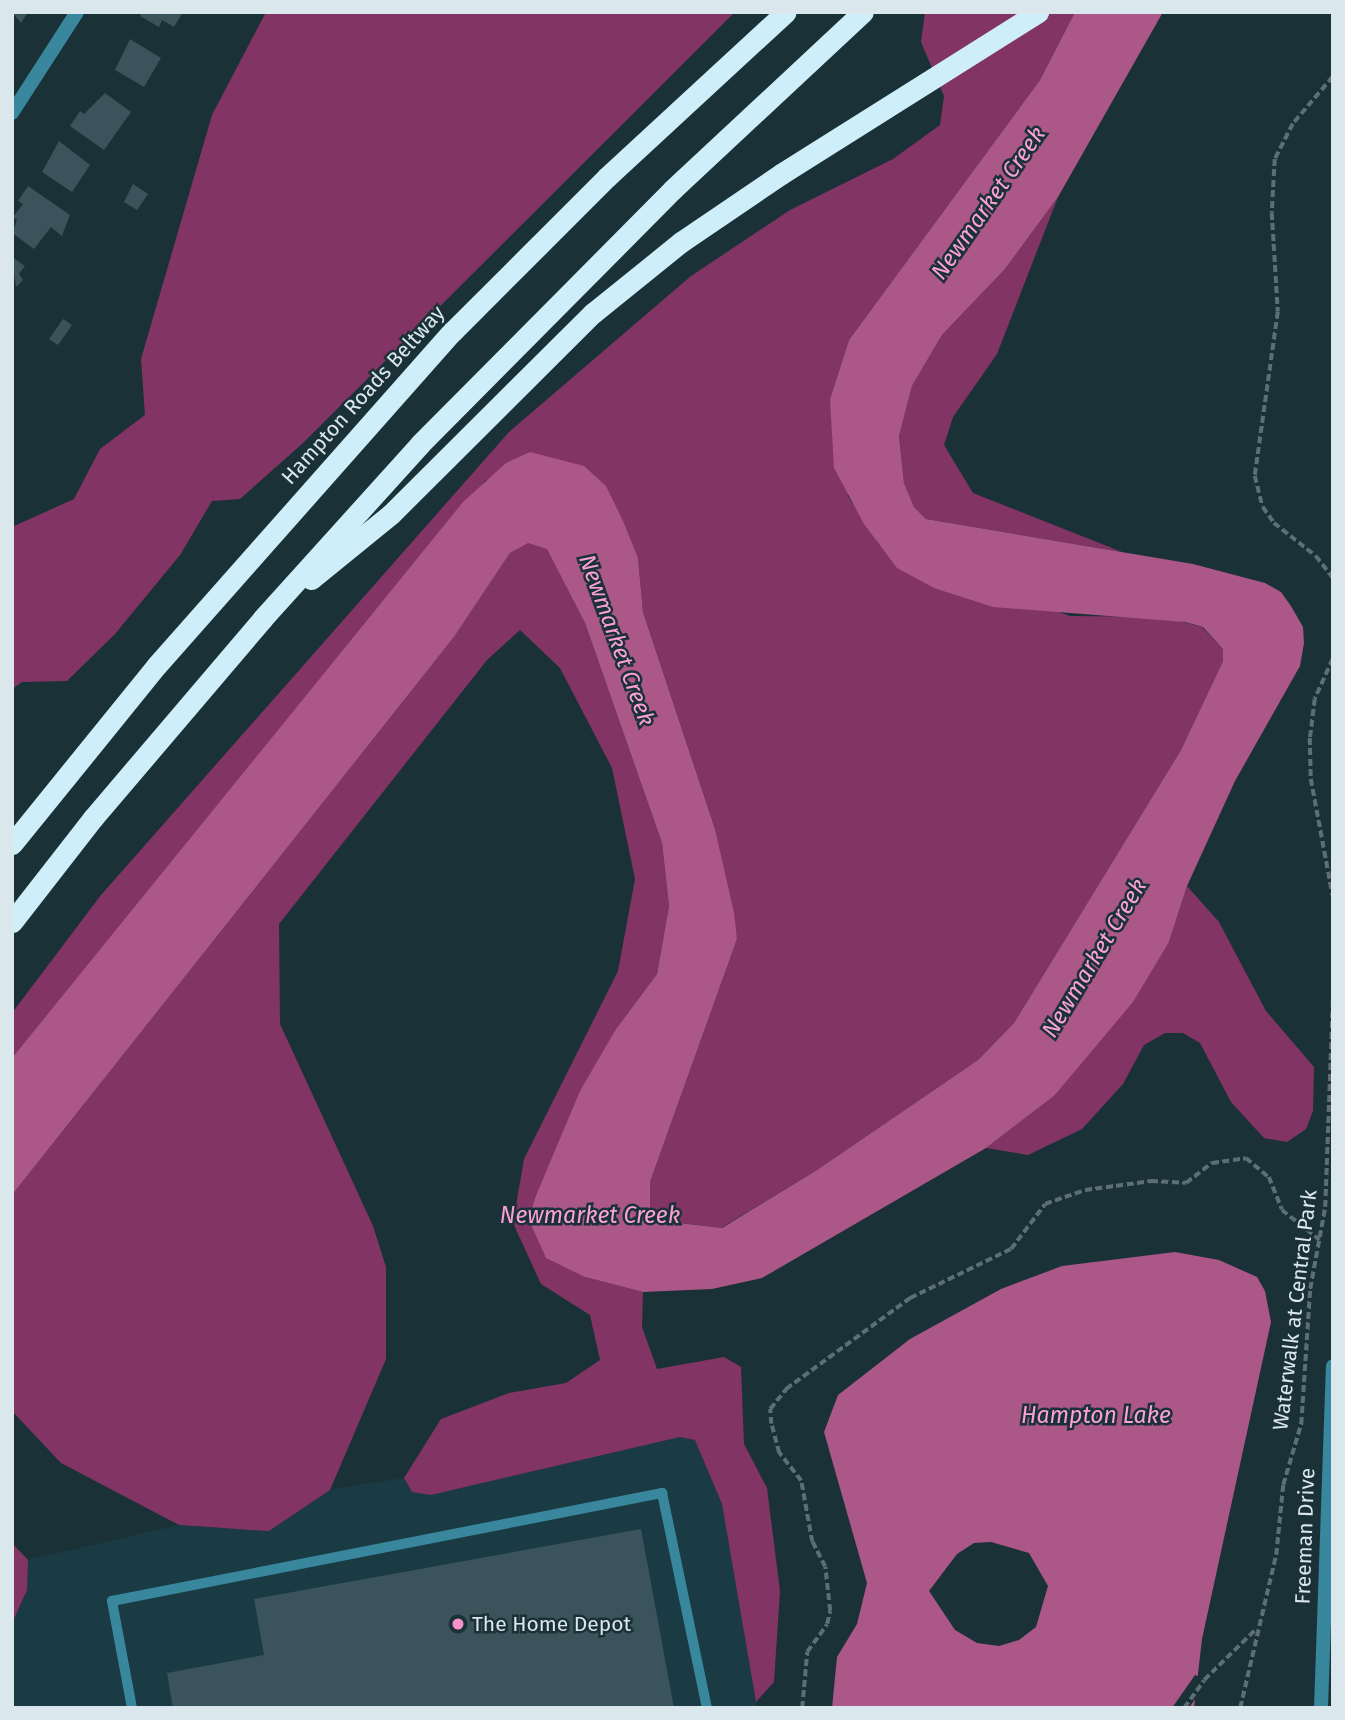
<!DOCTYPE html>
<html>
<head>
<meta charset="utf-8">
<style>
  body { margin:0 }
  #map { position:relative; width:1345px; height:1720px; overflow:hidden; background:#1b3138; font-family:"Fira Sans",sans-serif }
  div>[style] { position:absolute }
  .built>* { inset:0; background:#1b3b44 }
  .green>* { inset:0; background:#823464 }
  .water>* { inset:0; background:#ab5788 }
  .pier>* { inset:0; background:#1b3138 }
  .building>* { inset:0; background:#3b535a }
  .path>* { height:3.5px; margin-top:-1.75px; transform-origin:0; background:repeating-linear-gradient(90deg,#5c6f75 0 7px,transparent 0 10.5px) }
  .service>* { height:10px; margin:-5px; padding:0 5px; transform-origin:5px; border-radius:5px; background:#38879d }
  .minor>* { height:14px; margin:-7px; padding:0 7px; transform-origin:7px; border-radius:7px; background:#38879d }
  .motorway>* { height:21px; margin:-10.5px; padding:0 10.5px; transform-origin:10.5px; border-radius:10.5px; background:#ceeef9 }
  .dots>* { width:19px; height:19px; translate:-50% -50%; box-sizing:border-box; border:4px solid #1b3138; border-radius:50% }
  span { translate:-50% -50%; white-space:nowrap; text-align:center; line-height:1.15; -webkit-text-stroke:5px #1b3138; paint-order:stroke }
  .street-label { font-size:21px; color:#dae7ec }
  .poi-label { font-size:21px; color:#dae7ec }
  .left { translate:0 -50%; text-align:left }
  .water-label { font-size:23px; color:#fba1d3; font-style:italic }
  .frame { position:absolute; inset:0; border:14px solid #dae7ec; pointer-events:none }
</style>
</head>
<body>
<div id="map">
  <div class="built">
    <i style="clip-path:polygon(680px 1437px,696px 1440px,722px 1504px,757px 1708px,12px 1708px,12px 1623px,27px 1590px,28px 1560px,179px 1525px,269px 1531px,330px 1490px,403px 1478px,412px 1492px,431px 1495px)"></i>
  </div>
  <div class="green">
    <i style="clip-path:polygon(266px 12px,735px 12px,303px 443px,240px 499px,212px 501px,180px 555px,115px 634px,67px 681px,22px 682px,12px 689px,12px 527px,74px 499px,100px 449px,145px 415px,141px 359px,212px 115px)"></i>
    <i style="clip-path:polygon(925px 12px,1075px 12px,1040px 80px,849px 340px,830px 399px,848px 496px,880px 546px,1070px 616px,1164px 617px,1202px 627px,1223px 649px,1223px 661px,1181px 750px,1014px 1023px,978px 1060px,817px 1170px,721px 1228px,657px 1220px,650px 1214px,650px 1182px,737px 939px,715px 829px,643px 612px,638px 558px,486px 480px,12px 1058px,12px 1013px,101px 895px,509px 432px,691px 276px,790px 210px,893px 159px,940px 125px,944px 96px,921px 42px)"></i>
    <i style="clip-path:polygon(1058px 197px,997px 354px,953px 417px,944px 445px,973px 493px,1122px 552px,926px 519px,914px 507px,904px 483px,899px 436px,912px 386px,942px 335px,1005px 269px)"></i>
    <i style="clip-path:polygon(528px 542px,547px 548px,585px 623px,662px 843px,669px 906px,657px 974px,616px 1029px,535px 1198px,585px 1277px,643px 1292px,642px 1327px,657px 1369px,724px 1357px,741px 1367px,744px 1444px,767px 1488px,780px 1591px,774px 1682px,756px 1702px,722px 1504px,695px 1440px,680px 1437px,431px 1495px,412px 1492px,404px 1478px,441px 1419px,509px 1393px,566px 1383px,600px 1360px,590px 1315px,541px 1284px,513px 1223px,524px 1159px,618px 971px,635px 879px,612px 768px,560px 668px,520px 630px,487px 660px,279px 924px,280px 1024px,373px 1226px,386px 1267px,386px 1359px,330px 1490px,269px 1531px,179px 1525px,61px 1463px,12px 1411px,12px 1195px,454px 637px,510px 553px)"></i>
    <i style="clip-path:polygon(1187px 886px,1219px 922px,1266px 1011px,1314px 1067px,1313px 1111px,1306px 1129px,1287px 1142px,1264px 1138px,1231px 1102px,1200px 1043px,1183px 1033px,1165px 1033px,1144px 1045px,1123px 1084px,1082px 1129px,1028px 1155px,986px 1148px,1054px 1096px,1169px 942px)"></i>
    <i style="clip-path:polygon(12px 1543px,28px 1560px,27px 1590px,12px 1623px)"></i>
  </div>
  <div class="water">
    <i style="clip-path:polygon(1075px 12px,1163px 12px,1058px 197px,1005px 269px,942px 335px,912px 386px,899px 436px,904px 483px,914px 507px,926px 519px,1193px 564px,1265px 583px,1281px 592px,1291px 606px,1303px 627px,1304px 643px,1300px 666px,1235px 781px,1187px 886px,1169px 942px,1133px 1002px,1054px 1096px,986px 1148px,762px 1278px,712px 1289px,643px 1292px,585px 1277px,546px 1258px,529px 1220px,535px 1198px,580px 1091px,616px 1029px,657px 974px,669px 906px,662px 843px,585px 623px,547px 549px,528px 543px,510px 553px,454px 637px,12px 1195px,12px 1058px,463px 502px,506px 463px,530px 452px,584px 466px,606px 486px,623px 521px,638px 558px,643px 612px,715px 829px,734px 913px,737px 939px,650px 1182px,650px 1214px,671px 1222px,722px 1228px,817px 1170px,978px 1060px,1014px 1023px,1181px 750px,1223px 661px,1223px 649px,1203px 627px,1185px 622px,993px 607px,934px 588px,897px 568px,864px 524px,834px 468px,830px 399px,849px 340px,1040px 80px)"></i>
    <i style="clip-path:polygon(evenodd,1175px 1252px,1219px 1260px,1257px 1277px,1265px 1291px,1271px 1322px,1202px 1639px,1194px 1708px,832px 1708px,837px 1657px,857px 1624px,867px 1583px,824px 1432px,838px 1395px,910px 1339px,1001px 1289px,1062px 1266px,1175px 1252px,991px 1542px,1029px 1553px,1048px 1586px,1036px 1627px,1019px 1640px,999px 1646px,977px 1643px,955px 1630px,929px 1591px,957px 1554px,974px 1543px,991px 1542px)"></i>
  </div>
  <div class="pier">
    <i style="clip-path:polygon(1195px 1675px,1200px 1677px,1199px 1693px,1189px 1708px,1172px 1708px)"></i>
  </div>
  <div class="building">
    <i style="clip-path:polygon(12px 12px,28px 12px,21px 23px)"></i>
    <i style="clip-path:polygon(142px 12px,183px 12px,174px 27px,162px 20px,159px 27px,140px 16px)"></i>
    <i style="clip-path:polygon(130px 39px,161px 58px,144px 87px,115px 70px)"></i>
    <i style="clip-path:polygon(105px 93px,131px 112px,104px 150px,70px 126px,80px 111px,84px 114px)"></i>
    <i style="clip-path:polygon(59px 141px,90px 165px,72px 192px,42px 172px)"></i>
    <i style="clip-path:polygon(133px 184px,148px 194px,137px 210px,124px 202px)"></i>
    <i style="clip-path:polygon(28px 186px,70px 215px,62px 236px,51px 227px,34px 249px,12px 233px,17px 220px,13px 217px,23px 204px,18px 201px)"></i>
    <i style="clip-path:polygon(12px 257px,25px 266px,19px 274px,23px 280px,16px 287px)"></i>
    <i style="clip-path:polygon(63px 319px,72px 325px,58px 345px,49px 339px)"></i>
    <i style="clip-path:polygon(641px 1529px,674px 1708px,173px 1708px,167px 1673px,264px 1655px,254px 1599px)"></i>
  </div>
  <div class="path">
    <i style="left:1333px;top:77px;width:62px;rotate:130.4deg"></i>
    <i style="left:1293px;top:124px;width:39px;rotate:117deg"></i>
    <i style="left:1275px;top:159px;width:54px;rotate:93.2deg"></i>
    <i style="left:1272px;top:213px;width:99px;rotate:86.5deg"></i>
    <i style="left:1278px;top:312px;width:166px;rotate:98deg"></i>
    <i style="left:1255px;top:476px;width:32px;rotate:76deg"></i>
    <i style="left:1263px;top:507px;width:19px;rotate:55deg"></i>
    <i style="left:1274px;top:523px;width:53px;rotate:38.2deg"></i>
    <i style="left:1316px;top:556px;width:28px;rotate:52deg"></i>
    <i style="left:1333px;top:659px;width:44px;rotate:114.2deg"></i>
    <i style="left:1315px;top:699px;width:39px;rotate:97deg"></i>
    <i style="left:1310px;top:738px;width:41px;rotate:88.6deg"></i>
    <i style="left:1311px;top:779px;width:119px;rotate:79.4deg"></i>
    <i style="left:802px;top:1708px;width:56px;rotate:-84.9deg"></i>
    <i style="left:807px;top:1652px;width:34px;rotate:-54deg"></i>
    <i style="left:827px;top:1624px;width:13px;rotate:-77deg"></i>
    <i style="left:830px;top:1611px;width:44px;rotate:-96.5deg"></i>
    <i style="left:825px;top:1567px;width:28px;rotate:-117deg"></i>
    <i style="left:812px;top:1542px;width:62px;rotate:-100.2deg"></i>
    <i style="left:801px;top:1481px;width:36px;rotate:-128deg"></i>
    <i style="left:779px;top:1453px;width:30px;rotate:-105deg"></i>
    <i style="left:771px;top:1424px;width:15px;rotate:-94deg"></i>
    <i style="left:770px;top:1409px;width:26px;rotate:-51deg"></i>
    <i style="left:786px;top:1389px;width:154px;rotate:-36.3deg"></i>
    <i style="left:910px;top:1298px;width:112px;rotate:-25.9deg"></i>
    <i style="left:1011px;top:1249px;width:56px;rotate:-52.9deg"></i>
    <i style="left:1045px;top:1204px;width:42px;rotate:-19.3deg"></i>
    <i style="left:1085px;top:1190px;width:67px;rotate:-7.8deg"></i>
    <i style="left:1151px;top:1181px;width:35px;rotate:3deg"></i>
    <i style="left:1186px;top:1183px;width:33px;rotate:-38deg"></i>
    <i style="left:1212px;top:1163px;width:34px;rotate:-8deg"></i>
    <i style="left:1246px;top:1158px;width:30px;rotate:40deg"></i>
    <i style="left:1269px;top:1177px;width:35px;rotate:68deg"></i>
    <i style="left:1282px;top:1210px;width:48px;rotate:38.3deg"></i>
    <i style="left:1184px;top:1708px;width:34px;rotate:-54deg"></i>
    <i style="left:1204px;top:1680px;width:73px;rotate:-44.4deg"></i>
    <i style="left:1240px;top:1708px;width:157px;rotate:-76.8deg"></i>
    <i style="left:1276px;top:1555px;width:70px;rotate:-84.3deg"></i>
    <i style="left:1283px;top:1485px;width:64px;rotate:-73.6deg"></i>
    <i style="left:1301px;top:1424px;width:135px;rotate:-86.2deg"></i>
    <i style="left:1310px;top:1289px;width:83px;rotate:-79.6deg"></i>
    <i style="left:1325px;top:1207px;width:215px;rotate:-87.9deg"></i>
  </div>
  <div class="service">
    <i style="left:132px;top:1708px;width:109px;rotate:-100.6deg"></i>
    <i style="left:112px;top:1601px;width:561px;rotate:-11.11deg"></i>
    <i style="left:662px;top:1493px;width:220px;rotate:78.2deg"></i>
  </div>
  <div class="minor">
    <i style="left:12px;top:113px;width:120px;rotate:-57.2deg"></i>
    <i style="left:1321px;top:1708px;width:342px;rotate:-88deg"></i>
  </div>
  <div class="motorway">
    <i style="left:311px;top:579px;width:103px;rotate:-39.1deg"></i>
    <i style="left:391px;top:514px;width:285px;rotate:-44.9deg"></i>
    <i style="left:593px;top:313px;width:113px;rotate:-38.9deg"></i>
    <i style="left:681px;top:242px;width:121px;rotate:-34.2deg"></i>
    <i style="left:781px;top:174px;width:304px;rotate:-32.2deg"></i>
    <i style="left:12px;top:844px;width:230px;rotate:-51deg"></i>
    <i style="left:157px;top:665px;width:445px;rotate:-48.5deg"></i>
    <i style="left:452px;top:332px;width:219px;rotate:-45deg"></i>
    <i style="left:607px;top:177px;width:243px;rotate:-42.7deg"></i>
    <i style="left:12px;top:922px;width:132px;rotate:-52.1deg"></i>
    <i style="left:93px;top:818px;width:262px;rotate:-49.6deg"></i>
    <i style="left:263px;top:618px;width:234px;rotate:-47.9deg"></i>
    <i style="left:420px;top:444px;width:358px;rotate:-45.2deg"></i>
    <i style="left:672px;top:190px;width:261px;rotate:-43deg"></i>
  </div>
  <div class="dots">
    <i style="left:458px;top:1624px;background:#f890cc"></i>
  </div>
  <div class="street-label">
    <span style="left:363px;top:395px;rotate:-48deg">Hampton Roads Beltway</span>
    <span style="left:1295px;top:1310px;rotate:-83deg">Waterwalk at Central Park</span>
    <span style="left:1305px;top:1536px;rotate:-88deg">Freeman Drive</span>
  </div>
  <div class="poi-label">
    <span class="left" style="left:472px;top:1624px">The Home Depot</span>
  </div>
  <div class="water-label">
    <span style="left:988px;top:203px;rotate:-55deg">Newmarket Creek</span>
    <span style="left:617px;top:640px;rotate:70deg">Newmarket Creek</span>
    <span style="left:1094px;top:958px;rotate:-59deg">Newmarket Creek</span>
    <span style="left:590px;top:1215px">Newmarket Creek</span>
    <span style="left:1096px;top:1415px">Hampton Lake</span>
  </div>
  <div class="frame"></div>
</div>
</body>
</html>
